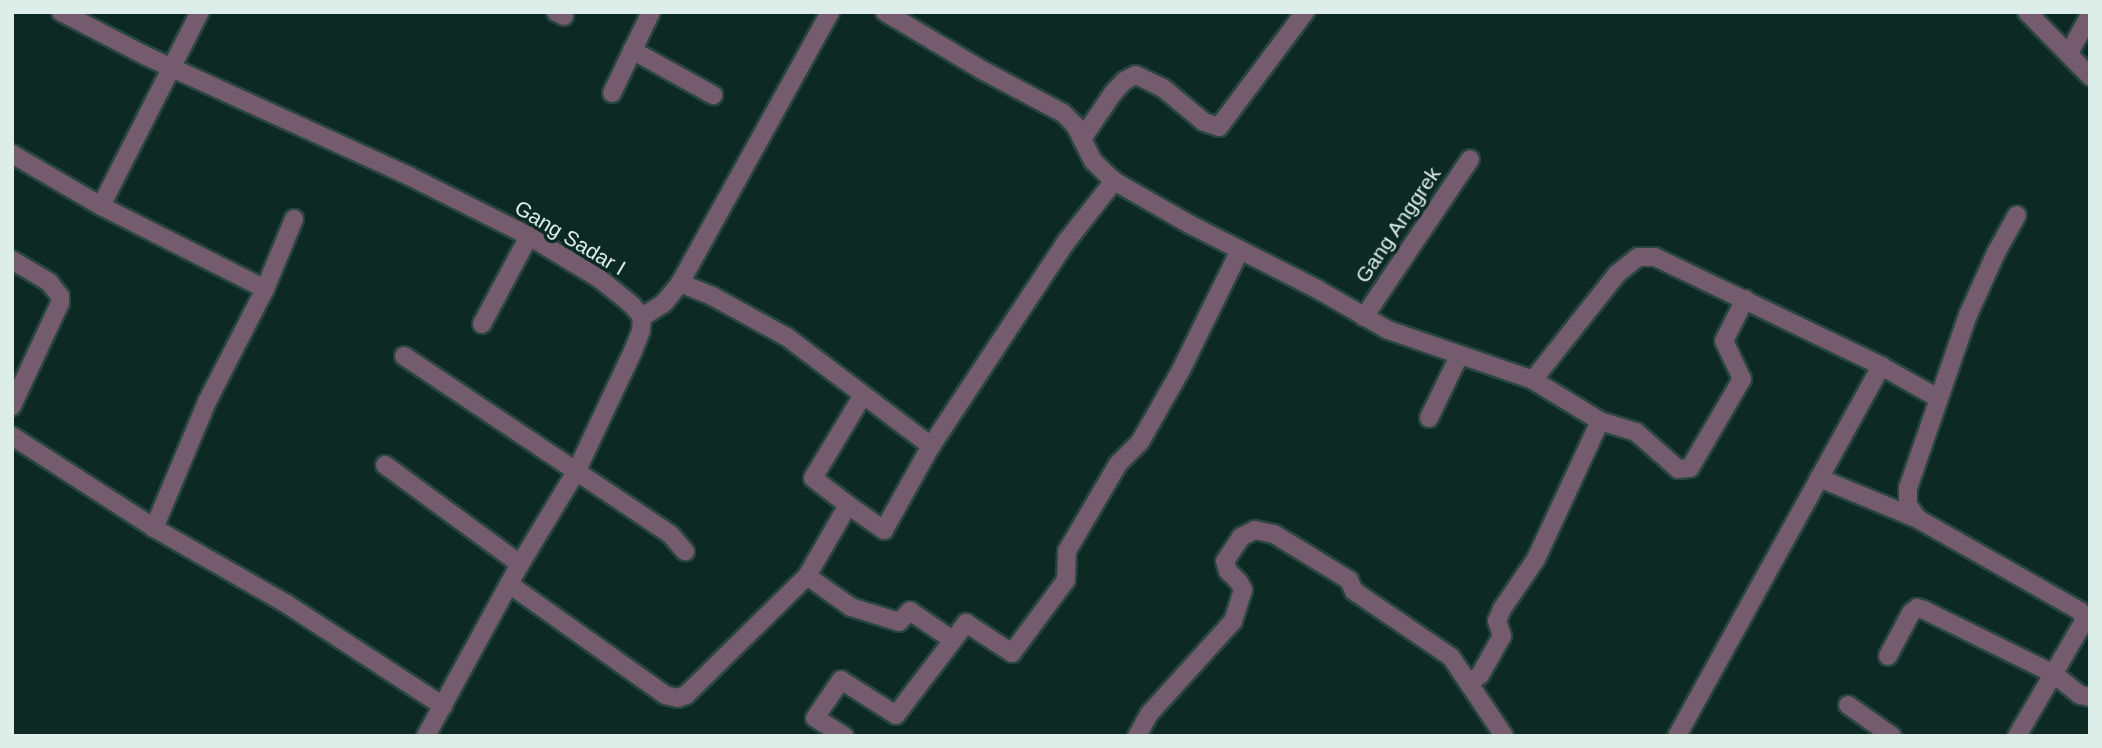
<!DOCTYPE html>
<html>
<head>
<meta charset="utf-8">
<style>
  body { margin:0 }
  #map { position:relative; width:2102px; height:748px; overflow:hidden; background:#0c2a23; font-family:Helvetica,sans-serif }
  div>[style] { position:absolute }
  .roads { filter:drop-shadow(2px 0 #29453f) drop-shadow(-2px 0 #29453f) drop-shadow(0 2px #29453f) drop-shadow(0 -2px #29453f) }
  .minor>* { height:18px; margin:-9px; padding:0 9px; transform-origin:9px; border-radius:9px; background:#755b6e }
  span { translate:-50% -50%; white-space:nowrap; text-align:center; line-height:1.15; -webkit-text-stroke:7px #0c2a23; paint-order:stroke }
  .street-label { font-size:21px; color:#ddeee8 }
  .frame { position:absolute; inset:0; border:14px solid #ddeee8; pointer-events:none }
</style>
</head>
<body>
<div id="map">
  <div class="roads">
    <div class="minor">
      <i style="left:61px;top:12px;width:96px;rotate:27.4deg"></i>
      <i style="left:146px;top:56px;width:289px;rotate:24.5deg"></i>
      <i style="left:409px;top:176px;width:134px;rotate:26.6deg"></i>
      <i style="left:529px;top:236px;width:83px;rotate:31.2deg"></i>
      <i style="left:600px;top:279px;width:41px;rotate:39.1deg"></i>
      <i style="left:632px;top:305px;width:16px;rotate:50deg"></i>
      <i style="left:642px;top:317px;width:14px;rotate:94deg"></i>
      <i style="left:641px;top:331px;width:22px;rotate:112deg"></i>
      <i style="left:633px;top:351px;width:132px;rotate:115.2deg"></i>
      <i style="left:577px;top:470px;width:110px;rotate:121.2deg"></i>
      <i style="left:520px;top:564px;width:196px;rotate:118.7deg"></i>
      <i style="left:556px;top:12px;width:9px;rotate:27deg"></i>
      <i style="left:885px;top:12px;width:113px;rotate:30.9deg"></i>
      <i style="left:982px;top:70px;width:92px;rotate:28deg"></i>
      <i style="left:1063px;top:113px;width:17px;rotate:45deg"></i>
      <i style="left:1075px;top:125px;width:40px;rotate:63.4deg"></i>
      <i style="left:1093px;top:161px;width:29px;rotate:44deg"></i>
      <i style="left:1114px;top:181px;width:86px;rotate:29.8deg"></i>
      <i style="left:1189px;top:224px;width:144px;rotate:26.9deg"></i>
      <i style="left:1317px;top:289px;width:82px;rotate:30deg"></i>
      <i style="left:1388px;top:330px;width:153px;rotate:19deg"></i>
      <i style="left:1533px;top:380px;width:79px;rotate:31.5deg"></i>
      <i style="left:1600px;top:421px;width:38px;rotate:17deg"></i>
      <i style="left:1636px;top:432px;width:56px;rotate:41.4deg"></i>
      <i style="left:1678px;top:469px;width:12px;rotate:-5deg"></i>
      <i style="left:1690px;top:468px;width:103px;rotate:-59.7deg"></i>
      <i style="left:1742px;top:379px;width:42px;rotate:-115.3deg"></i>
      <i style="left:1724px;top:341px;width:47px;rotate:-63.4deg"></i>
      <i style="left:2027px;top:12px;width:90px;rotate:45.5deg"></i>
      <i style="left:632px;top:50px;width:93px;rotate:29.1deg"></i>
      <i style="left:2069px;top:53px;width:43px;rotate:-61.1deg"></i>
      <i style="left:612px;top:93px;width:90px;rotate:-64.3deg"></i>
      <i style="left:1082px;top:139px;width:55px;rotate:-56deg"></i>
      <i style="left:1113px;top:93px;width:16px;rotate:-47deg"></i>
      <i style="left:1124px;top:81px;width:13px;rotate:-27deg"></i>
      <i style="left:1136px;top:75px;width:30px;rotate:26deg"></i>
      <i style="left:1163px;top:88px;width:53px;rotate:39.7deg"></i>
      <i style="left:1204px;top:122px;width:16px;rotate:18deg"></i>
      <i style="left:1219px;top:127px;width:144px;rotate:-53.2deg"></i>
      <i style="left:12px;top:154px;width:103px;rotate:30.3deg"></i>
      <i style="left:101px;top:206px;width:184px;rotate:26.8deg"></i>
      <i style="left:265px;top:289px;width:127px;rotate:117.2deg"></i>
      <i style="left:207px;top:402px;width:137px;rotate:112.8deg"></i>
      <i style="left:101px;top:206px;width:218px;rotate:-63deg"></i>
      <i style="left:12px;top:260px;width:43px;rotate:30.7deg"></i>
      <i style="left:49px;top:282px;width:18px;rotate:52deg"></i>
      <i style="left:60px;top:296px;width:7px;rotate:90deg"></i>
      <i style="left:60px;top:303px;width:114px;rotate:115deg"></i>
      <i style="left:680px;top:283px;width:35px;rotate:22deg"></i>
      <i style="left:712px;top:296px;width:85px;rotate:28.7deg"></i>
      <i style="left:787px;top:337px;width:181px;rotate:37.1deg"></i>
      <i style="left:931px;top:446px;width:245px;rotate:-56.5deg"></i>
      <i style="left:1066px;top:242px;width:78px;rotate:-51.8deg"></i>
      <i style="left:265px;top:289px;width:76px;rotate:-67.5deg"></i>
      <i style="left:642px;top:317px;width:26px;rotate:-32deg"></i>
      <i style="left:664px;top:303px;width:26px;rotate:-51deg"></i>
      <i style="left:680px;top:283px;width:310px;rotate:-61deg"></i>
      <i style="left:1364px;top:317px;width:190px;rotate:-56.1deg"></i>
      <i style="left:482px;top:324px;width:100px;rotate:-61.9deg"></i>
      <i style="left:404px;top:356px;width:320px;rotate:33.8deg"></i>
      <i style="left:670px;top:534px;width:23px;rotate:49deg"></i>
      <i style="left:1533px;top:380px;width:135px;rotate:-51.6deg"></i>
      <i style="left:1617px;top:274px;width:27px;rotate:-39deg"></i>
      <i style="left:1638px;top:257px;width:17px"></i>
      <i style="left:1655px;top:257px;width:251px;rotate:25.7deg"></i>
      <i style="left:1881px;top:366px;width:65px;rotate:29.3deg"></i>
      <i style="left:1429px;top:418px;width:69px;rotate:-64.2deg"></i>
      <i style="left:12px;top:436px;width:169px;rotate:32.9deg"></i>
      <i style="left:154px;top:528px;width:151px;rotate:29.8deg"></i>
      <i style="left:285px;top:603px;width:189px;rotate:33.1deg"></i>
      <i style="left:385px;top:465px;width:167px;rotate:36.3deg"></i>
      <i style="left:1819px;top:478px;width:107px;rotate:22.5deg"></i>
      <i style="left:848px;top:505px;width:44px;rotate:34.8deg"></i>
      <i style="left:884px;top:530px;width:96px;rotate:-60.8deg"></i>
      <i style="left:807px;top:576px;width:54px;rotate:35.2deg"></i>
      <i style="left:851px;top:607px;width:50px;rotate:17.4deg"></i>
      <i style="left:899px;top:622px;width:16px;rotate:-45deg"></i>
      <i style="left:910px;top:611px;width:50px;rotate:34.3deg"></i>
      <i style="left:509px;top:584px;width:191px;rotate:35.4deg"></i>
      <i style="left:665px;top:695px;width:13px;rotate:13deg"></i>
      <i style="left:678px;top:698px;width:9px;rotate:-21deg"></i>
      <i style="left:686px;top:695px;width:170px;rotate:-44.5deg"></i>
      <i style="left:807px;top:576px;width:82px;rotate:-60deg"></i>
      <i style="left:848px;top:505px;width:44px;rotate:-142.4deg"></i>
      <i style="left:813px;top:478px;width:97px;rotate:-58.9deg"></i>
      <i style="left:1888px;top:656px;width:49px;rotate:-61.9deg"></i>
      <i style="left:1911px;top:613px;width:8px;rotate:-40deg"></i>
      <i style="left:1917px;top:608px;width:7px;rotate:16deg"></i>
      <i style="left:1924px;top:610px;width:145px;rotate:26.2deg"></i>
      <i style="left:2054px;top:674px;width:33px;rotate:39deg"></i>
      <i style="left:2080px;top:695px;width:10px;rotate:11deg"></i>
      <i style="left:1469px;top:683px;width:14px;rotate:-36deg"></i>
      <i style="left:1480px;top:675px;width:45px;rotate:-60.6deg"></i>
      <i style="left:1502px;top:636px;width:16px;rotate:-108deg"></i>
      <i style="left:1497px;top:621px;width:13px;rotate:-67deg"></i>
      <i style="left:1502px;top:609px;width:60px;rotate:-55.8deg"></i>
      <i style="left:1536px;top:559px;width:152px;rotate:-65.1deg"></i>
      <i style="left:1848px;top:705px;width:54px;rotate:35.2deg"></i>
      <i style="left:844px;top:736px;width:34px;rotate:-148deg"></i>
      <i style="left:815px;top:718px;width:46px;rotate:-55.6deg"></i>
      <i style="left:841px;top:680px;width:65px;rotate:32.5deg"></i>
      <i style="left:896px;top:715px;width:116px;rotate:-52.7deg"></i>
      <i style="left:966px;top:623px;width:55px;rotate:33.1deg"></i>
      <i style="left:1012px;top:653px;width:91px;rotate:-53.5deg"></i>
      <i style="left:1066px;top:580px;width:29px;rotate:-88deg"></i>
      <i style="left:1067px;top:551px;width:101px;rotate:-59.6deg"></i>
      <i style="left:1118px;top:464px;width:31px;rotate:-45deg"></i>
      <i style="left:1140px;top:442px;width:83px;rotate:-60.3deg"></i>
      <i style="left:1181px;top:370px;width:134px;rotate:-63.8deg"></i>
      <i style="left:1137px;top:736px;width:26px;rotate:-61deg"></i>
      <i style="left:1150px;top:713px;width:124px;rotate:-47.9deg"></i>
      <i style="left:1233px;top:621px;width:33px;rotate:-72deg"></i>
      <i style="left:1243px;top:590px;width:9px;rotate:-117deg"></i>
      <i style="left:1239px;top:582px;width:16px;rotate:-135deg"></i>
      <i style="left:1228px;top:571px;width:10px;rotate:-107deg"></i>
      <i style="left:1225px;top:561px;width:29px;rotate:-56deg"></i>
      <i style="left:1241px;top:537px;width:16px;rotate:-27deg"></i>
      <i style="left:1255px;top:530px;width:19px;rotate:12deg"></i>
      <i style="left:1274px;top:534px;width:88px;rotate:31.5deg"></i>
      <i style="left:1349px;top:580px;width:12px;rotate:66deg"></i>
      <i style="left:1354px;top:591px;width:117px;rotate:34.2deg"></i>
      <i style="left:1451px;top:657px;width:95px;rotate:56.1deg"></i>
      <i style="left:1677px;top:736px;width:423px;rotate:-61.1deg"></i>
      <i style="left:2017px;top:736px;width:131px;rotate:-59.7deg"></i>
      <i style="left:2083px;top:623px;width:6px;rotate:-90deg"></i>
      <i style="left:2083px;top:617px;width:7px;rotate:-117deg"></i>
      <i style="left:2080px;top:611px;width:186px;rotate:-150.4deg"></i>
      <i style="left:1918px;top:519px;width:17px;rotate:-126deg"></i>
      <i style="left:1908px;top:505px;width:17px;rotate:-90deg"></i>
      <i style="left:1908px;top:488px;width:183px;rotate:-70.9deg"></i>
      <i style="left:1968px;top:315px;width:68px;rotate:-65.7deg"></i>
      <i style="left:1996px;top:253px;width:43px;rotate:-61.1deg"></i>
    </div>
  </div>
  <div class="street-label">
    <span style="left:1398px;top:225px;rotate:-56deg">Gang Anggrek</span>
    <span style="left:570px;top:238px;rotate:31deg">Gang Sadar I</span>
  </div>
  <div class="frame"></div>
</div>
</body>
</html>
